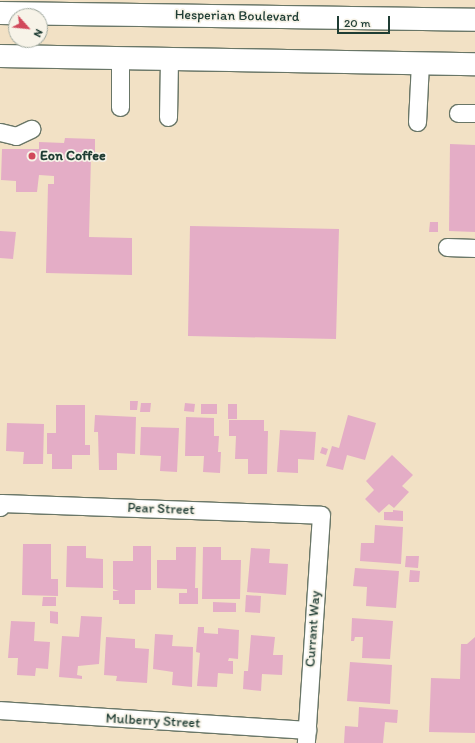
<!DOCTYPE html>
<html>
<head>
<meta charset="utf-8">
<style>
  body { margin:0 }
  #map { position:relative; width:475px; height:743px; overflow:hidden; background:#f2e1c5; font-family:Itim,sans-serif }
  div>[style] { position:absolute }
  .building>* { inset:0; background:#e4adc6 }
  .roads { filter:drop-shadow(1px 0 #697667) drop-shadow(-1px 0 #697667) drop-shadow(0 1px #697667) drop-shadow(0 -1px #697667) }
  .minor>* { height:17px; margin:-8.5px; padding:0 8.5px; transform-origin:8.5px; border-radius:8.5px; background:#fff }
  .major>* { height:22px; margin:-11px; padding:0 11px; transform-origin:11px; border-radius:11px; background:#fff }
  .dots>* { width:11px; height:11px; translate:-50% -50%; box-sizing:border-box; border:2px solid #f7f3e8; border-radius:50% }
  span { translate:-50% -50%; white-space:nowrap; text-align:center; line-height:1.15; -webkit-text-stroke:3.5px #f7f3e8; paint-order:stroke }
  .street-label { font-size:14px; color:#1f3d34 }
  .poi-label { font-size:14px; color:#1f3d34; font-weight:700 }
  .left { translate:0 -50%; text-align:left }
  .north { position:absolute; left:8px; top:8px; width:40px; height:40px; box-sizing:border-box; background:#f7f3e8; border:1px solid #a1aaa0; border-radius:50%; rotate:117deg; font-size:11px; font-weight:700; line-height:16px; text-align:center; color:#1f3d34 }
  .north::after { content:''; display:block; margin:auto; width:14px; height:18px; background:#d1495b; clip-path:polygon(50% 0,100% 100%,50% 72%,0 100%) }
  .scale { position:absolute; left:337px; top:16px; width:53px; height:18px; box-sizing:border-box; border:2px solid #1f3d34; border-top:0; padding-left:5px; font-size:12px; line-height:14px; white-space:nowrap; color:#1f3d34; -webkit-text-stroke:3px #f7f3e8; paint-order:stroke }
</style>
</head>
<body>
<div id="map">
  <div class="building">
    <i style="clip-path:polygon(65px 138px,95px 139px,95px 155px,91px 155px,89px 237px,132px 238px,132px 275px,46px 273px,48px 184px,54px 184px,54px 176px,39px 175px,37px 192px,16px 192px,16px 181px,1px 180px,2px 149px,39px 149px,39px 142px,64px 143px)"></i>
    <i style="clip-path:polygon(450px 144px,475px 145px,475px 232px,449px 231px)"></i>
    <i style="clip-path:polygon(430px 222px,438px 222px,438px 232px,429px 232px)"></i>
    <i style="clip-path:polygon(190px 226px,339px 229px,336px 339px,188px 336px)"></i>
    <i style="clip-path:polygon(0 231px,16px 232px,13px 259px,0 258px)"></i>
    <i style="clip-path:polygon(130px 401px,138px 401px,137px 410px,130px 410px)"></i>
    <i style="clip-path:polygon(141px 403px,151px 403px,150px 412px,140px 412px)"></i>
    <i style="clip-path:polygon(185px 403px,195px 404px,194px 412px,184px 411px)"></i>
    <i style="clip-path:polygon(201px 404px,217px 404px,217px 414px,201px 414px)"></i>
    <i style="clip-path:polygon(228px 404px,237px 404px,237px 419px,228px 419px)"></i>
    <i style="clip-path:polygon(56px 405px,85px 405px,85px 445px,90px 445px,90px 455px,72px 455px,72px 469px,52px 469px,52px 454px,47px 454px,47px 433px,56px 433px)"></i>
    <i style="clip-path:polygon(95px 415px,136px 417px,135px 454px,117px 453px,117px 470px,99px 470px,98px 432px,94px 432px)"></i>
    <i style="clip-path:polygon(348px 415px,376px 423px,365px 460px,347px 455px,343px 470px,326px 466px,332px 446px,339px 448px)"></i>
    <i style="clip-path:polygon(186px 417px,214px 418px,214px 436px,219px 436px,218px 452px,221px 452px,220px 473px,203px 472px,204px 456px,185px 456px)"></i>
    <i style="clip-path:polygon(229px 420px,264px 420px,264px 431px,268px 431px,267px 474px,248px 474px,248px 459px,235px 459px,236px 436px,229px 436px)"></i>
    <i style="clip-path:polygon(7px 423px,44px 424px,43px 464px,23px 464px,24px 452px,6px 451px)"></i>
    <i style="clip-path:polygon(141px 427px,179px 428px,177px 472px,160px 471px,161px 456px,140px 455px)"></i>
    <i style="clip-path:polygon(280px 430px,316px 432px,314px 460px,298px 459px,298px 473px,277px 472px)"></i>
    <i style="clip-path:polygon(322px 447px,328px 449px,326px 455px,320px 453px)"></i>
    <i style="clip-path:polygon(392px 455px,413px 475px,402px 486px,409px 492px,394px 508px,389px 504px,379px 513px,365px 499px,374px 490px,366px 481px)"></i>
    <i style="clip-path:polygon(393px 510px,403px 511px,403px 521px,384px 520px,384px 512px,393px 512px)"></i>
    <i style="clip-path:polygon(375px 525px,403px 527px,401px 564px,360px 561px,361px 543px,374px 543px)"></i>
    <i style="clip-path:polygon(23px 544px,51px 544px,51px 579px,58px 579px,58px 596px,22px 595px)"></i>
    <i style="clip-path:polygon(67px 546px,86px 546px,86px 558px,103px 559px,103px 588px,66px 587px)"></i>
    <i style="clip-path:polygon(133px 546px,151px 546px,151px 590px,135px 590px,135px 604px,119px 604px,119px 600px,113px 600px,113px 591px,119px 591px,113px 589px,113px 561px,133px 561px)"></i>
    <i style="clip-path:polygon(176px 547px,196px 547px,195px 588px,198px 588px,198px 604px,179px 604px,179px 593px,187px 593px,187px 589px,157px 588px,157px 560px,176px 560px)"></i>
    <i style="clip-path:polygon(203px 547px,221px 547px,221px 560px,241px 560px,240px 599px,202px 599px)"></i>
    <i style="clip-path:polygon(251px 548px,270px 549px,269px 563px,288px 564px,286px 595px,247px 592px)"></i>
    <i style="clip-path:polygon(406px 556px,419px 556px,418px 568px,405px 567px)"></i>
    <i style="clip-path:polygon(355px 568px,399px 571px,396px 608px,366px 606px,367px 587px,353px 586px)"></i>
    <i style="clip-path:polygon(410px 570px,420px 571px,419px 582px,409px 582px)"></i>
    <i style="clip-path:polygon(246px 595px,261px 596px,260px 613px,245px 612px)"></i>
    <i style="clip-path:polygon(43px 597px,56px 597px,56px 606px,42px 606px)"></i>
    <i style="clip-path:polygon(213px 602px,236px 603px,236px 612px,213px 612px)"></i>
    <i style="clip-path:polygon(50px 611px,58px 612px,58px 624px,50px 623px)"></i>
    <i style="clip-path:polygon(81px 616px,102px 617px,99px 664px,78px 666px,77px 675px,82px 676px,82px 679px,59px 677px,62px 636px,79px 637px)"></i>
    <i style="clip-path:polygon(352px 618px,393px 621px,390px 659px,362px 658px,363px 637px,355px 637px,354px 641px,351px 641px)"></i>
    <i style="clip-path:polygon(11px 621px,35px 622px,34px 641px,50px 642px,48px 669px,36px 668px,35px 676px,17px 675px,18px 658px,8px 658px)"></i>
    <i style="clip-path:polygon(198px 627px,204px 627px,204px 633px,218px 634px,218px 628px,239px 630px,238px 659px,229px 658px,228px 661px,233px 661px,233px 674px,218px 673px,217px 687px,197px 686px,200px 653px,196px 652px)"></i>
    <i style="clip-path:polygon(155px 634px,173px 635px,172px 646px,193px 647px,192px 687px,172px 685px,173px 672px,153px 669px)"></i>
    <i style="clip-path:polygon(251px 635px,275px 637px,273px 655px,283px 655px,282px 675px,262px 674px,261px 691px,243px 689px,244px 671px,248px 671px)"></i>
    <i style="clip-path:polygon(106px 637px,135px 639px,135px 648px,149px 649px,147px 683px,116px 681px,117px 676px,104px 675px)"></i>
    <i style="clip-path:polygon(475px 637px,475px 733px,429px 732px,431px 678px,460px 679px,461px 644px,467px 644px)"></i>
    <i style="clip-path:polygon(350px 662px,392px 665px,390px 704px,347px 701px)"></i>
    <i style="clip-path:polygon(359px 707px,398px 710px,397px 723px,385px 722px,383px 743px,344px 743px,345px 726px,358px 727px)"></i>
  </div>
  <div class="roads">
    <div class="minor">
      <i style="left:120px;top:107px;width:49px;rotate:-90deg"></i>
      <i style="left:458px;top:113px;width:17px"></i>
      <i style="left:168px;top:117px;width:58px;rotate:-89deg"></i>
      <i style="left:417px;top:122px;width:59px;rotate:-87.1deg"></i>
      <i style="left:0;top:132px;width:16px;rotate:14deg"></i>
      <i style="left:16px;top:136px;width:17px;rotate:-25deg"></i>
      <i style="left:447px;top:247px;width:28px;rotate:2deg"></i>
      <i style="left:0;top:507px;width:4px;rotate:-76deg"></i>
      <i style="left:1px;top:503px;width:320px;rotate:2.1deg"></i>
      <i style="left:321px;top:515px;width:228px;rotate:93.8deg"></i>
      <i style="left:0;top:710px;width:308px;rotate:3.7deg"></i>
    </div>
    <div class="major">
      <i style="left:0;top:13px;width:475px;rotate:0.8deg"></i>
      <i style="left:0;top:56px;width:475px;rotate:1deg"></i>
    </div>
  </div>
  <div class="dots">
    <i style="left:32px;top:156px;background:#d1495b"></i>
  </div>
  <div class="street-label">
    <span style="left:237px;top:16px;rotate:1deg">Hesperian Boulevard</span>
    <span style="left:161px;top:509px;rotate:2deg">Pear Street</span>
    <span style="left:313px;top:629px;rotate:-86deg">Currant Way</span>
    <span style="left:153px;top:721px;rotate:3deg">Mulberry Street</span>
  </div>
  <div class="poi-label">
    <span class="left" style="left:40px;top:156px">Eon Coffee</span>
  </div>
  <div class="north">N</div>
  <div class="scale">20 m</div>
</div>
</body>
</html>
